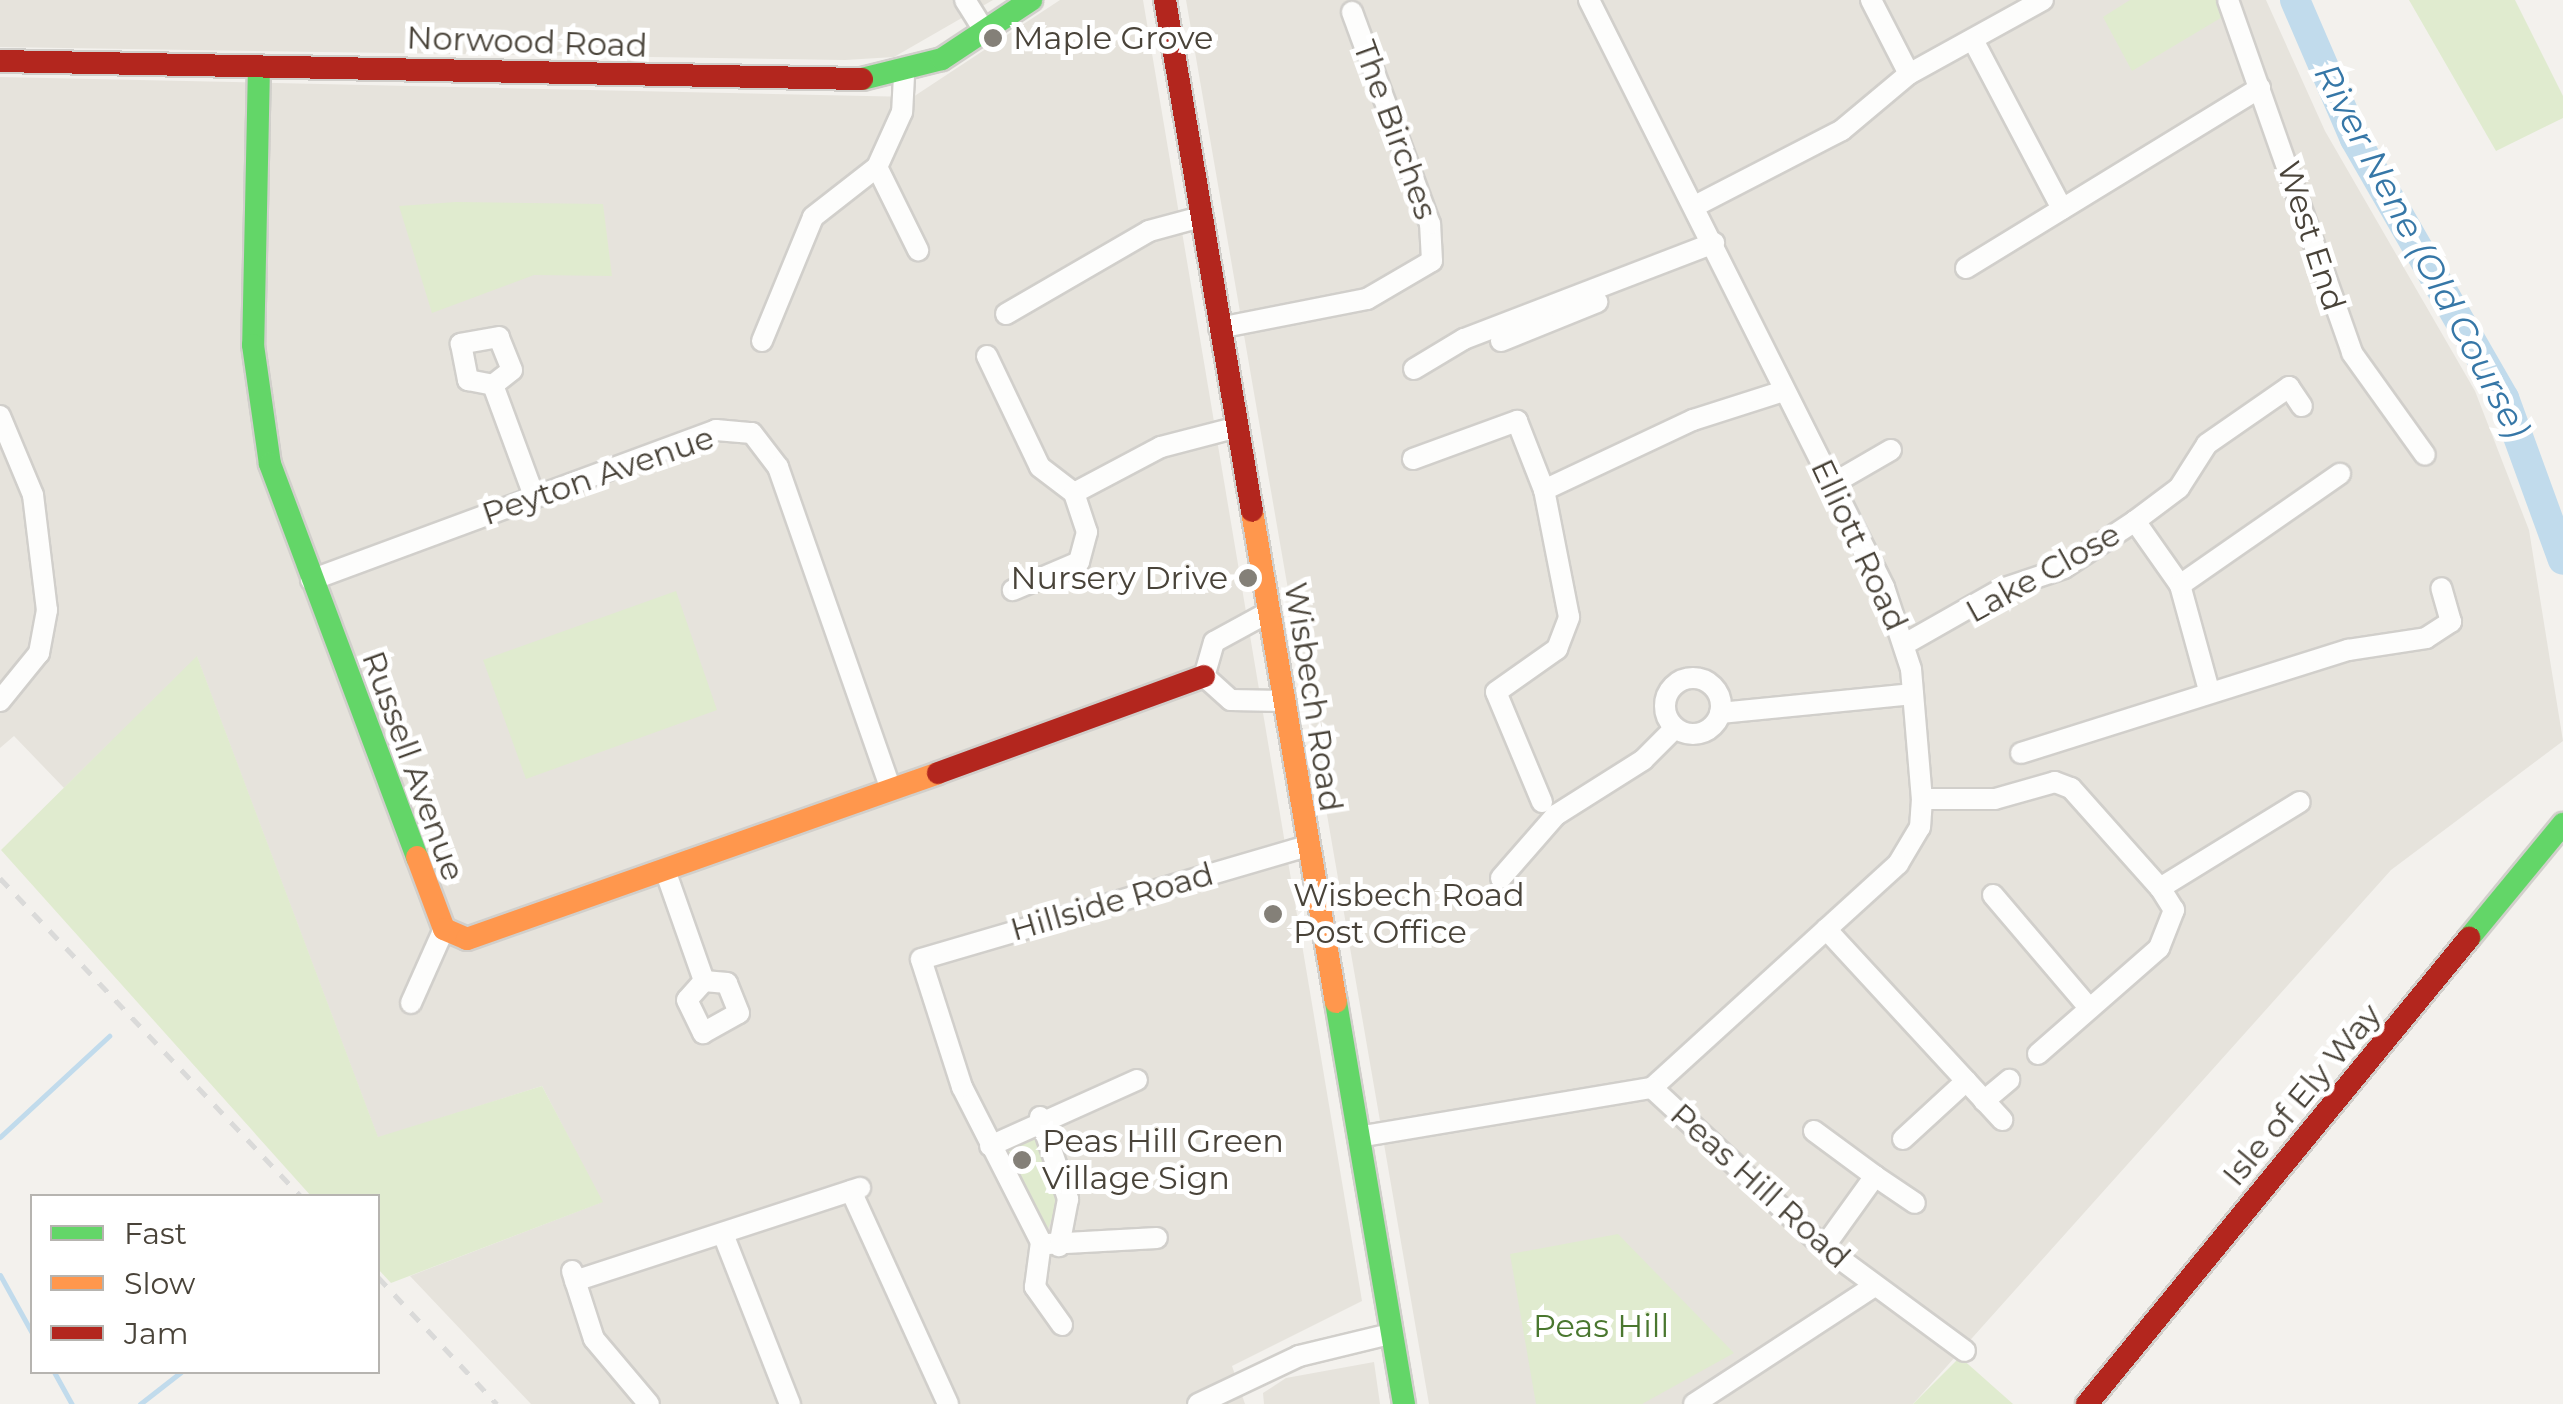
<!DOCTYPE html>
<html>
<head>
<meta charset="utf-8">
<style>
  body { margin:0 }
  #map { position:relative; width:2563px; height:1404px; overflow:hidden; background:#f3f1ed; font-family:Montserrat,sans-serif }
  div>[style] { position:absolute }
  .residential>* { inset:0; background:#e6e3dc }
  .green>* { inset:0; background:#e0ebcf }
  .stream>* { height:5px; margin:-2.5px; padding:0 2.5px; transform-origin:2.5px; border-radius:2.5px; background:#c1dbec }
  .river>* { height:30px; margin:-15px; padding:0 15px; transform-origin:15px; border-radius:15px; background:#c1dbec }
  .roads { filter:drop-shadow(2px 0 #d1cfcb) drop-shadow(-2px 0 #d1cfcb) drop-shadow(0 2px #d1cfcb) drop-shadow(0 -2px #d1cfcb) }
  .street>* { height:20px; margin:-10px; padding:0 10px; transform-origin:10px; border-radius:10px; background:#fdfdfc }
  .street>.ring { margin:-10px; padding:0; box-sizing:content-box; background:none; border:20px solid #fdfdfc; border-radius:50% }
  .fast>* { height:22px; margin:-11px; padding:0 11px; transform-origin:11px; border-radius:11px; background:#63d668 }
  .slow>* { height:22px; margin:-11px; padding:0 11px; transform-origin:11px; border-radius:11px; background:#ff974d }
  .jam>* { height:22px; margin:-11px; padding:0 11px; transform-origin:11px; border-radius:11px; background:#b3261e }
  .rail>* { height:5px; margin-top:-2.5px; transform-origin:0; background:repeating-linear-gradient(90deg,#dadad9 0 12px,transparent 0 24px) }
  .dots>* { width:28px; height:28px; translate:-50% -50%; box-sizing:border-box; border:5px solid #fff; border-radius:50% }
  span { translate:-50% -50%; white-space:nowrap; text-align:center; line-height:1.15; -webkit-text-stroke:10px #fff; paint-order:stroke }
  .poi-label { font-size:32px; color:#494339 }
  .left { translate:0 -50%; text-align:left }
  .right { translate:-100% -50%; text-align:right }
  .street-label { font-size:32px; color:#494339 }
  .park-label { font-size:32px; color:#4a772f }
  .water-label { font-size:35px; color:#3677a7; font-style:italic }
  .legend { position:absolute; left:30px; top:1194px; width:350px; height:180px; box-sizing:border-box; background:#fff; border:2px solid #b6b4b0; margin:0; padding:12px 18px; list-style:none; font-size:30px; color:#494339 }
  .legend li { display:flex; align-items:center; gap:20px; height:50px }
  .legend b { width:50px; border:2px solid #b6b4b0 }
</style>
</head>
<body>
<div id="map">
  <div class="residential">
    <i style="clip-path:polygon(0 0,993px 0,894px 57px,845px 60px,0 47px)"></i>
    <i style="clip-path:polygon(1060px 0,1143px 0,1362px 1301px,1232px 1366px,1245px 1404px,531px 1404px,410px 1276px,602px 1202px,542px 1086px,378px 1138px,197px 657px,64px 788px,14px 736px,0 748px,0 77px,913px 97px)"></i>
    <i style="clip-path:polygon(1186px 0,2266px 0,2325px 131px,2475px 391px,2529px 530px,2563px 741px,2391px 870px,1913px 1404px,1429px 1404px)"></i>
    <i style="clip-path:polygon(1374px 1362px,1380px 1404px,1264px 1404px,1263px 1393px,1286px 1378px)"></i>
  </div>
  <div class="green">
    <i style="clip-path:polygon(2130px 0,2218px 0,2224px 16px,2132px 71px,2103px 17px)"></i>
    <i style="clip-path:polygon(2409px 0,2515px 0,2563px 96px,2563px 118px,2496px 151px)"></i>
    <i style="clip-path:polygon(456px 202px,603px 204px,612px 276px,534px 275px,432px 313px,399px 206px)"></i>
    <i style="clip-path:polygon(676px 591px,717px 710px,526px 779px,483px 660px)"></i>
    <i style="clip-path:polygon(197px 656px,378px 1137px,542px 1086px,603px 1202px,391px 1283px,378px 1269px,378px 1196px,311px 1196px,1px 850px)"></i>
    <i style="clip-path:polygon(1035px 1130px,1059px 1201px,1047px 1231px,1003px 1152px)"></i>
    <i style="clip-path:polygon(1618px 1234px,1734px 1353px,1642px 1404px,1536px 1404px,1510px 1254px)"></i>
    <i style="clip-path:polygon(1960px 1357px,2013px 1404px,1913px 1404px)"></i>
  </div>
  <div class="stream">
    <i style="left:0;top:1137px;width:149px;rotate:-42.8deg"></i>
    <i style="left:0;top:1275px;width:66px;rotate:61.1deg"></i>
    <i style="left:54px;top:1372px;width:37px;rotate:61deg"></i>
    <i style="left:140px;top:1404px;width:52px;rotate:-38deg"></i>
  </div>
  <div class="river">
    <i style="left:2295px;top:0;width:151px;rotate:66.7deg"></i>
    <i style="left:2355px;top:139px;width:299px;rotate:60.1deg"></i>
    <i style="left:2504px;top:398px;width:172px;rotate:70deg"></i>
  </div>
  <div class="roads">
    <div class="street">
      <i style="left:965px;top:0;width:39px;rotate:58deg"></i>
      <i style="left:1589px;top:0;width:657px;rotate:63.32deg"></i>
      <i style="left:1884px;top:587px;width:86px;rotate:71.8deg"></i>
      <i style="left:1911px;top:669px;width:130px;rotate:85.2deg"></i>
      <i style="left:1922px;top:799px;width:28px;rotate:94deg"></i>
      <i style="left:1920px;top:827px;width:43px;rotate:120.7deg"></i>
      <i style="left:1898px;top:864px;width:333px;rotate:137.7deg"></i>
      <i style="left:1871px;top:0;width:83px;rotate:62.8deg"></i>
      <i style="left:2228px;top:0;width:374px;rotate:70.6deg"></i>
      <i style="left:2352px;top:353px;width:125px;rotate:54.4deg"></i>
      <i style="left:1973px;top:40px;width:191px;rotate:62.2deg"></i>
      <i style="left:904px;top:76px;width:36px;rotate:93deg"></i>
      <i style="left:902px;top:112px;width:60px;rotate:114.4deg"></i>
      <i style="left:877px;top:167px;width:93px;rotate:63.7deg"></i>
      <i style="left:1695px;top:206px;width:165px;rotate:-27.3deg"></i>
      <i style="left:1842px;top:130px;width:87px;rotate:-39.9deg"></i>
      <i style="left:1909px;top:74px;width:153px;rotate:-28.9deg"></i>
      <i style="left:1966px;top:268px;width:345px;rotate:-31.5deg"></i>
      <i style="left:1006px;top:314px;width:165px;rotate:-30.1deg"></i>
      <i style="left:1149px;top:231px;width:54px;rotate:-15.1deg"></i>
      <i style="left:1219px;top:328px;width:151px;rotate:-11.1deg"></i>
      <i style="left:1367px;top:299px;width:75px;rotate:-30.3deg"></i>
      <i style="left:1432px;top:261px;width:37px;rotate:-93deg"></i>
      <i style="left:1430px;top:224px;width:226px;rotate:-110.2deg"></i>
      <i style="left:762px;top:341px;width:134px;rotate:-67.6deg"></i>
      <i style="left:813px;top:217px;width:81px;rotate:-38deg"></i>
      <i style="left:1501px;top:341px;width:104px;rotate:-22.1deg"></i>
      <i style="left:987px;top:356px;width:123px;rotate:64.5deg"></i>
      <i style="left:1040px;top:467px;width:43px;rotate:37.4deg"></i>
      <i style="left:1074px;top:493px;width:41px;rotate:71.6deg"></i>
      <i style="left:1087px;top:532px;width:31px;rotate:105deg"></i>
      <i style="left:1079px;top:562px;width:72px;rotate:157deg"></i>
      <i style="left:1414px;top:369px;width:58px;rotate:-31deg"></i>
      <i style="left:1464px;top:339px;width:268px;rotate:-21deg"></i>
      <i style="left:493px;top:385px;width:24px;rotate:-38deg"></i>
      <i style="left:512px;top:370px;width:35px;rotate:-112deg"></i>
      <i style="left:499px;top:337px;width:39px;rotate:170deg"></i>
      <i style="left:461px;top:344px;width:37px;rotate:79deg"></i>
      <i style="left:468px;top:380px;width:25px;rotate:11deg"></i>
      <i style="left:493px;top:385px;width:118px;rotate:69.7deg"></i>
      <i style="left:0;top:416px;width:86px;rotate:67.3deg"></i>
      <i style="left:33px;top:495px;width:116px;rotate:83.1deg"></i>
      <i style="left:47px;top:610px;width:44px;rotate:100.5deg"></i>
      <i style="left:39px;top:653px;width:62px;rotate:129.1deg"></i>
      <i style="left:1413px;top:459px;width:111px;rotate:-20.1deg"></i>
      <i style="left:1517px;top:421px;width:74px;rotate:68.6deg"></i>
      <i style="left:1832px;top:484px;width:68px;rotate:-30deg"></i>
      <i style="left:1074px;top:493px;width:98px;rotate:-27.9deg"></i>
      <i style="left:1161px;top:447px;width:75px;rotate:-14.6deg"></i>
      <i style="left:2135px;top:521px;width:78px;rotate:54.9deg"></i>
      <i style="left:2180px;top:585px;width:109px;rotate:74.6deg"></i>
      <i style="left:311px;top:580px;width:432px;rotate:-20.3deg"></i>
      <i style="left:716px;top:430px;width:36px;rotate:5deg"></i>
      <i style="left:752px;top:433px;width:43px;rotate:52.6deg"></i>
      <i style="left:778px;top:467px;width:342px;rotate:70.7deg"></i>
      <i style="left:2180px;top:585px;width:195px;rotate:-34.8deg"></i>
      <i style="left:1267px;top:613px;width:60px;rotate:151.3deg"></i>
      <i style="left:1214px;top:642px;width:35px;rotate:106deg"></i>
      <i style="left:1204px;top:676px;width:36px;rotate:42deg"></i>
      <i style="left:1231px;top:700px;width:51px;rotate:1.1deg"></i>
      <i style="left:1905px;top:644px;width:112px;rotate:-29.6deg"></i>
      <i style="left:2002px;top:589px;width:65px;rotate:-18.7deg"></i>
      <i style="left:2064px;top:568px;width:85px;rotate:-33.5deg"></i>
      <i style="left:2135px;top:521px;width:55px;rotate:-36.9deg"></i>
      <i style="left:2179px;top:488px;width:52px;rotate:-57.5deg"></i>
      <i style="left:2207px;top:444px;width:100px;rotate:-34.8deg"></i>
      <i style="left:2289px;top:387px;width:23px;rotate:56deg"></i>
      <i class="ring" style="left:1665px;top:678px;width:36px;height:36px"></i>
      <i style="left:1720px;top:713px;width:194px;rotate:-5.6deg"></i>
      <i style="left:2021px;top:753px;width:343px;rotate:-17.5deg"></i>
      <i style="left:2348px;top:650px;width:79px;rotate:-8.7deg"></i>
      <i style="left:2426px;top:638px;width:30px;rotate:-33deg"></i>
      <i style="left:2451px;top:622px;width:35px;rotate:-106deg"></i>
      <i style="left:1922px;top:799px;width:73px"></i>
      <i style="left:1995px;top:799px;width:62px;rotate:-15.8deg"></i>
      <i style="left:2055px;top:782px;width:17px;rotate:21deg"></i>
      <i style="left:2071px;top:788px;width:134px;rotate:48.3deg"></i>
      <i style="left:2160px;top:888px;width:164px;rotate:-31.6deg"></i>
      <i style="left:1542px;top:802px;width:119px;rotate:-112.7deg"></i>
      <i style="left:1496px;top:692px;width:75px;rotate:-35.2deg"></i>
      <i style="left:1557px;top:649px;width:34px;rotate:-69deg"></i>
      <i style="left:1569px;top:617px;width:129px;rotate:-101.1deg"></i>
      <i style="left:1544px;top:490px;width:165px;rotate:-25.2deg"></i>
      <i style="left:1693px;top:420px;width:96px;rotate:-17.7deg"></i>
      <i style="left:665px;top:870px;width:118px;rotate:70.6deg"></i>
      <i style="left:704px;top:981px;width:25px;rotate:132deg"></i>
      <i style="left:687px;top:1000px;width:37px;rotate:64deg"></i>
      <i style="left:703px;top:1033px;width:41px;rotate:-29.1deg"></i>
      <i style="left:739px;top:1013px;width:32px;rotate:-112deg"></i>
      <i style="left:727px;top:983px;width:23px;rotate:-175deg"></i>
      <i style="left:1501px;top:878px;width:84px;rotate:-48.9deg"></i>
      <i style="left:1556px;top:815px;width:103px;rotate:-32.3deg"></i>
      <i style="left:1643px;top:760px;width:45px;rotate:-45deg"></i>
      <i style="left:1993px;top:895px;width:142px;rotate:49.6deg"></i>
      <i style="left:1826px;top:929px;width:260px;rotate:47.3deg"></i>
      <i style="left:411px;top:1003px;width:81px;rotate:-66deg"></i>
      <i style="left:2038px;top:1054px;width:161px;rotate:-41.2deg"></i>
      <i style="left:2159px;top:948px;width:41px;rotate:-68.5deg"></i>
      <i style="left:2174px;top:910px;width:26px;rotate:-122deg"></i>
      <i style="left:1984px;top:1101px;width:33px;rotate:-40deg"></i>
      <i style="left:1040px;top:1117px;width:87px;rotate:71.1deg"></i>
      <i style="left:1068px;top:1199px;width:48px;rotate:100.8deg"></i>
      <i style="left:1814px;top:1131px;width:76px;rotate:36.4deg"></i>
      <i style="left:1875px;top:1176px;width:87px;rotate:125.7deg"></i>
      <i style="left:1358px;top:1137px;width:298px;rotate:-9.5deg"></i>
      <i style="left:1652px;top:1088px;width:234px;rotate:42.8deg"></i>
      <i style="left:1824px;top:1247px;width:175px;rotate:36.4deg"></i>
      <i style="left:1903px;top:1139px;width:86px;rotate:-42.6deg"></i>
      <i style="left:990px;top:1146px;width:161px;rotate:-24.2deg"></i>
      <i style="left:1875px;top:1176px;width:48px;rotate:34deg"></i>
      <i style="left:851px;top:1191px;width:234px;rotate:65.5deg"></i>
      <i style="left:723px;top:1234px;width:183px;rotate:68.5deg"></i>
      <i style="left:1048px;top:1244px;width:109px;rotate:-3.2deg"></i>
      <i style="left:572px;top:1271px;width:71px;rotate:72.1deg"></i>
      <i style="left:594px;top:1339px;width:85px;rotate:49.8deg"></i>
      <i style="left:575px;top:1281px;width:300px;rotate:-18.1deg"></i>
      <i style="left:1062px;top:1325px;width:47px;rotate:-125.4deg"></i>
      <i style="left:1035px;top:1287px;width:45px;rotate:-82.4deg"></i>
      <i style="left:1041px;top:1242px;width:174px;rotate:-117deg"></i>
      <i style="left:962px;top:1087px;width:134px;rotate:-107.8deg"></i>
      <i style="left:921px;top:959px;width:399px;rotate:-16.3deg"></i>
      <i style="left:1198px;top:1404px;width:112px;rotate:-25.4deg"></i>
      <i style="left:1299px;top:1356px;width:94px;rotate:-13.6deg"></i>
      <i style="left:1694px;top:1404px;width:215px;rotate:-33.2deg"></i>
    </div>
    <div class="fast">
      <i style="left:259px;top:66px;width:279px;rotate:91.2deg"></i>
      <i style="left:253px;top:345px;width:120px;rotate:81.9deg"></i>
      <i style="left:270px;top:464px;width:420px;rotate:69.5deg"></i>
      <i style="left:862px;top:79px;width:82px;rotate:-14deg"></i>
      <i style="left:942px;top:59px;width:107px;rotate:-33.5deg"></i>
      <i style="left:2469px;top:938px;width:148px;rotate:-50.5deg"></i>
      <i style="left:1336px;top:1002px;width:408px;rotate:80.4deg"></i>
    </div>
    <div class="slow">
      <i style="left:1252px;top:511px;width:498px;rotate:80.3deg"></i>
      <i style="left:417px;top:857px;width:77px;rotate:69.4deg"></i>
      <i style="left:444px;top:929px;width:25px;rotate:23deg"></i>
      <i style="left:467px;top:939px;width:499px;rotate:-19.4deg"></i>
    </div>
    <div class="jam">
      <i style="left:1165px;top:0;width:518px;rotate:80.34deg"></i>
      <i style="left:0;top:61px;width:862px;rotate:1.2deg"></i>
      <i style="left:938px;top:773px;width:283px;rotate:-20deg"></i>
      <i style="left:2087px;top:1404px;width:603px;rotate:-50.66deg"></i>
    </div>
  </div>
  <div class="rail">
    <i style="left:0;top:878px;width:438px;rotate:46.6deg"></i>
    <i style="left:378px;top:1277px;width:174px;rotate:46.9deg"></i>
  </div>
  <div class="dots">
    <i style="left:993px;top:38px;background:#848078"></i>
    <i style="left:1248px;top:578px;background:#848078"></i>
    <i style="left:1273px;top:914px;background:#848078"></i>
    <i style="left:1022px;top:1160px;background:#848078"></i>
  </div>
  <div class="poi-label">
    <span class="left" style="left:1013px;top:38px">Maple Grove</span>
    <span class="right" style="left:1228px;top:578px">Nursery Drive</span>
    <span class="left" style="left:1293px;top:914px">Wisbech Road<br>Post Office</span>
    <span class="left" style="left:1042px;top:1160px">Peas Hill Green<br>Village Sign</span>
  </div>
  <div class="street-label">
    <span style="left:527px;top:42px;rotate:2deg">Norwood Road</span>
    <span style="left:1395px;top:130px;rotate:70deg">The Birches</span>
    <span style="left:2311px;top:236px;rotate:72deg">West End</span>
    <span style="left:598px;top:476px;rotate:-19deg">Peyton Avenue</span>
    <span style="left:1859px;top:545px;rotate:65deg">Elliott Road</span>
    <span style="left:2043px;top:573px;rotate:-29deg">Lake Close</span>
    <span style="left:1313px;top:697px;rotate:81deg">Wisbech Road</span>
    <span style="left:413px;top:766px;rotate:70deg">Russell Avenue</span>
    <span style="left:1112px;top:902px;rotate:-16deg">Hillside Road</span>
    <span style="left:2302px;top:1095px;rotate:-50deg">Isle of Ely Way</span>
    <span style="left:1760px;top:1186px;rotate:42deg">Peas Hill Road</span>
  </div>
  <div class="park-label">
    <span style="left:1601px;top:1326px">Peas Hill</span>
  </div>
  <div class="water-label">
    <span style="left:2422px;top:251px;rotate:62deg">River Nene (Old Course)</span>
  </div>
  <ul class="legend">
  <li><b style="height:12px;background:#63d668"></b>Fast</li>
  <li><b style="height:12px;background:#ff974d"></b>Slow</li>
  <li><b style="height:12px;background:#b3261e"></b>Jam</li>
  </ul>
</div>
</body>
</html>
